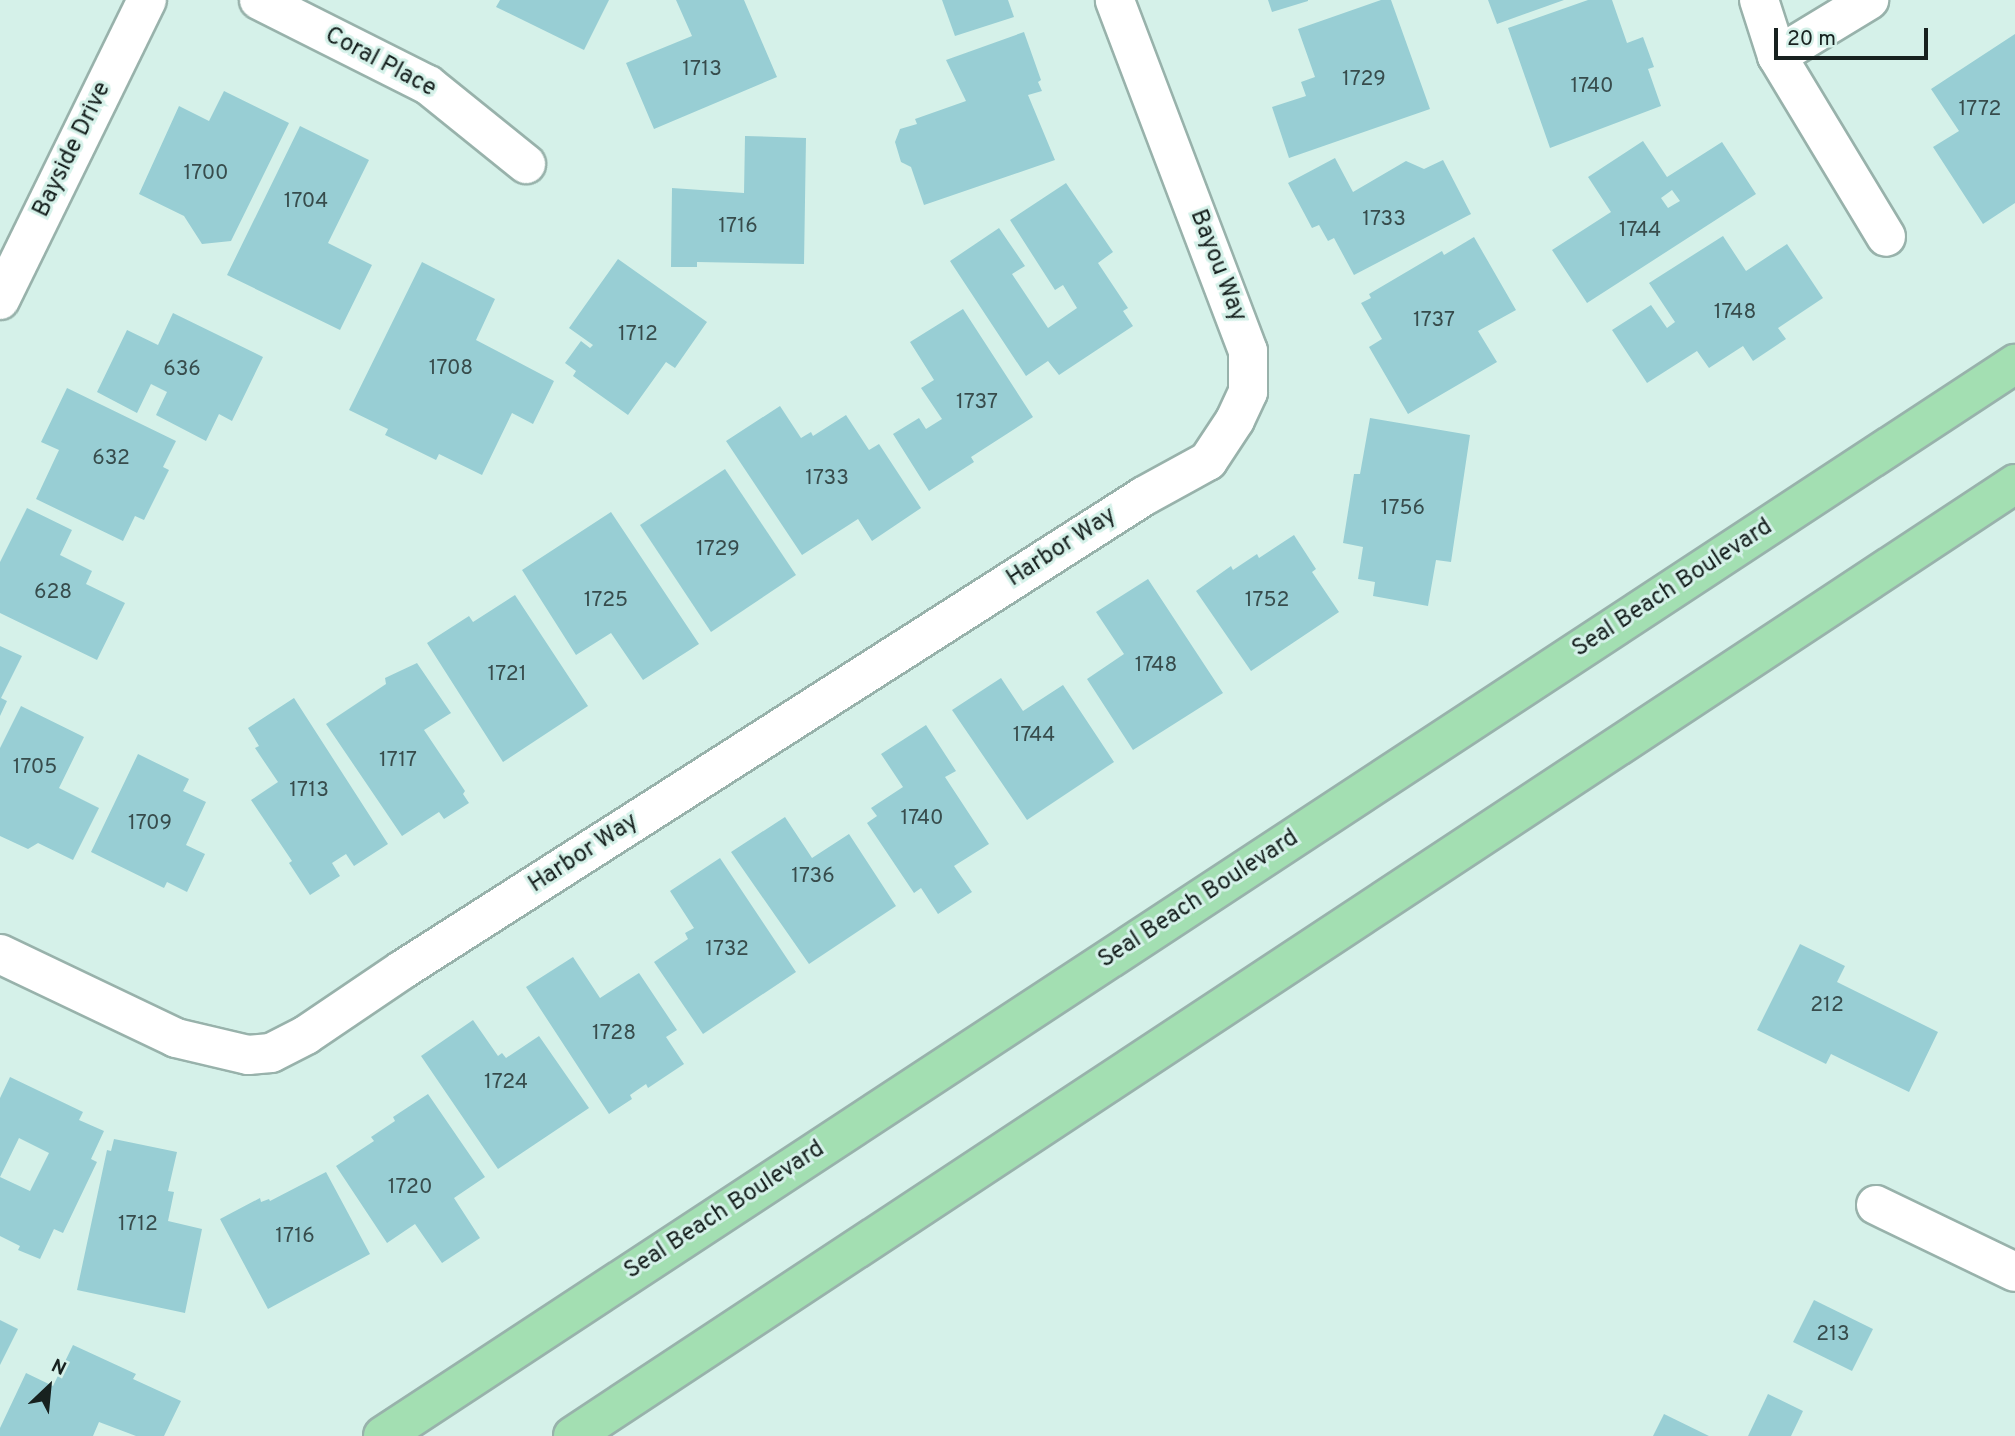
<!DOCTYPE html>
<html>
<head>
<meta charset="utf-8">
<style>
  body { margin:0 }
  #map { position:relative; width:2015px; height:1436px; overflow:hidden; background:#d5f1e9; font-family:Overpass,sans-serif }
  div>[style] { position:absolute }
  .building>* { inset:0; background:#98ced4 }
  .roads { filter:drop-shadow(2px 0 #98b2ab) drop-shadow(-2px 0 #98b2ab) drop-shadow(0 2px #98b2ab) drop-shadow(0 -2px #98b2ab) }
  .minor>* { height:38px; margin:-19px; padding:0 19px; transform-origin:19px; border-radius:19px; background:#fff }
  .major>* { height:38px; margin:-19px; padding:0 19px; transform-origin:19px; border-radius:19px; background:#a3dfb2 }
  span { translate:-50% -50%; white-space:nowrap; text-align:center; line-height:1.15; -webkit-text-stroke:6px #d5f1e9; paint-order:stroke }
  .number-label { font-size:21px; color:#374c4c }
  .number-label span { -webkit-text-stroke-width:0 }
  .street-label { font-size:24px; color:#17211f }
  .north { position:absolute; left:14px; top:1352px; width:70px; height:70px; -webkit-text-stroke:5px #d5f1e9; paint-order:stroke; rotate:26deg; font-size:19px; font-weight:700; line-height:28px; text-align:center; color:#17211f }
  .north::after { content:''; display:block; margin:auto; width:24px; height:32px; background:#17211f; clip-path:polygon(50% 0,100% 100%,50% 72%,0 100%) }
  .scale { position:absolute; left:1774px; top:28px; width:154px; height:32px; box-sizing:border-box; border:4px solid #17211f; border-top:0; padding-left:9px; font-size:21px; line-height:24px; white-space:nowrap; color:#17211f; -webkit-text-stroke:5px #d5f1e9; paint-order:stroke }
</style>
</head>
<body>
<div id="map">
  <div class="building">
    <i style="clip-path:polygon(500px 0,609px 0,584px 50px,496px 7px)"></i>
    <i style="clip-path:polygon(676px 0,744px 0,777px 77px,654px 129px,626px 63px,692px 36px)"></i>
    <i style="clip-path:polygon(942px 0,1008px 0,1014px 17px,955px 36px)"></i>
    <i style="clip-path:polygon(1268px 0,1308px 0,1308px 1px,1272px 12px)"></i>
    <i style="clip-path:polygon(1381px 0,1391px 0,1430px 109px,1289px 158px,1272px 107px,1306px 96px,1301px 82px,1315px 77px,1298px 29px)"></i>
    <i style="clip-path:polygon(1488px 0,1564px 0,1497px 24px)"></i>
    <i style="clip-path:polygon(1588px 0,1612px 0,1627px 43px,1643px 37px,1654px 67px,1648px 69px,1661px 106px,1550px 148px,1508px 28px)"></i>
    <i style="clip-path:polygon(1024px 32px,1041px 80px,1038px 82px,1042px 91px,1028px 95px,1055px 160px,924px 205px,911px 167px,901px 162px,895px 142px,900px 129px,917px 124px,915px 119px,966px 101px,946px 60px)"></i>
    <i style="clip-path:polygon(2015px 34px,2015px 203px,1983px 224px,1933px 147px,1959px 131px,1931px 89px)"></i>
    <i style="clip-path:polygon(224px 91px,289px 123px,231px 241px,202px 244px,184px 216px,139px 194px,179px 106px,209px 121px)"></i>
    <i style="clip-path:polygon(300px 126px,369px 160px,328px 243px,372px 265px,340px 330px,227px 275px)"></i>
    <i style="clip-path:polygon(745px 136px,806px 138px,804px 264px,697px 262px,697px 267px,671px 267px,672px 188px,744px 193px)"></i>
    <i style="clip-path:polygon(evenodd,1643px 141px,1667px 177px,1722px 142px,1756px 194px,1587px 303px,1552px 250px,1611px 212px,1588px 177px,1643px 141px,1672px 190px,1680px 201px,1668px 208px,1661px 198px,1672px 190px)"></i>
    <i style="clip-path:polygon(1335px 158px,1353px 192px,1406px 161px,1424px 169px,1443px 160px,1471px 214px,1354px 275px,1334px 238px,1328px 241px,1319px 225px,1312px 228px,1288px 183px)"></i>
    <i style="clip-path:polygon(1066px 183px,1113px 252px,1098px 263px,1128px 308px,1123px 311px,1133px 326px,1059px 375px,1048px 361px,1026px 376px,950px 261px,999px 228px,1025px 266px,1012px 274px,1048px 328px,1077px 308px,1063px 285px,1055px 290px,1010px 220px)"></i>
    <i style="clip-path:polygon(1723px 236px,1746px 271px,1787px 244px,1823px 298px,1778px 328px,1786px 339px,1753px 361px,1743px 346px,1709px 368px,1697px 351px,1647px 383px,1612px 330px,1651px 305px,1667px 328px,1675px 322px,1649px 283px)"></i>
    <i style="clip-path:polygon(1474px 237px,1516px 310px,1478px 331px,1497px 362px,1408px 414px,1369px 347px,1382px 339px,1361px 303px,1371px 298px,1369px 294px,1442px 251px,1444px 255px)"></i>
    <i style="clip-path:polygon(618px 259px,707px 322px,675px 368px,666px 362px,628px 415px,573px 376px,576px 371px,565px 363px,581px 341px,590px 348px,593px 345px,569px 328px)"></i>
    <i style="clip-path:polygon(422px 262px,495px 299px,476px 340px,554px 381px,533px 424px,512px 413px,482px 475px,439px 454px,436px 460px,385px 435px,388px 429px,349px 410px)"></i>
    <i style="clip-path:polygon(963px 309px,1033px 417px,971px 457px,974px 462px,929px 491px,893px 434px,919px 418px,926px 429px,942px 419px,921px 388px,934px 380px,910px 342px)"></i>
    <i style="clip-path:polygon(173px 313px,263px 357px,232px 421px,219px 414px,206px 441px,156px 415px,167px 392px,151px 384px,137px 413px,97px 392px,127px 330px,158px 345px)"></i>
    <i style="clip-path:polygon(67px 388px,176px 441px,163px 467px,169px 470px,144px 520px,135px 516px,123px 541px,36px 499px,59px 450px,41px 442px)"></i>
    <i style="clip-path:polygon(780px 406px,801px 438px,811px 432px,813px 436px,846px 415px,869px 450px,879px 444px,921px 508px,872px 541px,858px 519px,802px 555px,726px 441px)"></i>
    <i style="clip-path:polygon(1370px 418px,1470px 435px,1451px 562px,1436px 560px,1428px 606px,1373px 596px,1375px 582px,1358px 579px,1363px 547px,1343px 543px,1354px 474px,1360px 474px)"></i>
    <i style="clip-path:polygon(725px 469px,796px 575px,711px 632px,640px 525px)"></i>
    <i style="clip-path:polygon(27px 508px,72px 530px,60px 555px,92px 571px,86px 584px,125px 603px,97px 660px,0 613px,0 562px)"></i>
    <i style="clip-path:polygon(611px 512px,699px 644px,643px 680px,611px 633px,576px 655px,522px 570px)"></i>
    <i style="clip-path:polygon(1294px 535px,1316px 569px,1312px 572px,1339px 612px,1251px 671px,1196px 591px,1231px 566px,1233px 570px,1257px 554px,1259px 558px)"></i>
    <i style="clip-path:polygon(1148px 579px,1223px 693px,1133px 750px,1087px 679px,1124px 654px,1096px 612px)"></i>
    <i style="clip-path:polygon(515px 595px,588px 706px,503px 762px,427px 643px,469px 616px,473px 622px)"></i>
    <i style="clip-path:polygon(0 646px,22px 656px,1px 698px,7px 701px,0 716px)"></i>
    <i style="clip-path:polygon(417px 663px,451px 713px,424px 730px,465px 791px,463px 794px,469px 803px,444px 819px,439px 812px,402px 836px,326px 724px,386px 684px,385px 678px)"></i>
    <i style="clip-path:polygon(1001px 678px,1023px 711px,1063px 685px,1114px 762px,1027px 820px,952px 710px)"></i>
    <i style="clip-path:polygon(294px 698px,388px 844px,354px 866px,346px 854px,332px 863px,340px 876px,310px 895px,289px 863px,292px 861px,251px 800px,278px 782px,255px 748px,259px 746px,248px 728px)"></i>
    <i style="clip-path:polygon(21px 706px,84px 737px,59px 788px,99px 808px,73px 860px,38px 843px,28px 849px,0 836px,0 748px)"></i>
    <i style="clip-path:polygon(926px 725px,956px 771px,945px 777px,989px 844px,954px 866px,972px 892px,938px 914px,921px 888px,914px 893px,867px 823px,877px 816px,871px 808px,903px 787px,881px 754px)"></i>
    <i style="clip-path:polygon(138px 754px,189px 779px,183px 791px,206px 802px,186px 845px,205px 854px,187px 892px,167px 882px,164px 888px,91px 852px)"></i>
    <i style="clip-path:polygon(785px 817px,812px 858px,849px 834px,896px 906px,809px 964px,731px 852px)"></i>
    <i style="clip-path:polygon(720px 858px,796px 972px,703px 1034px,654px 962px,688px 939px,685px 933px,694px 928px,670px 891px)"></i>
    <i style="clip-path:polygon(1800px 944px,1845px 966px,1837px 982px,1938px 1032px,1909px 1092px,1831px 1054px,1826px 1064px,1757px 1030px)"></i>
    <i style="clip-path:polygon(573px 957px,600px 998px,639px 973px,677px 1030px,666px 1037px,684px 1064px,648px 1088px,646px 1084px,630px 1095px,632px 1099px,609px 1114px,526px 987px)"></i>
    <i style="clip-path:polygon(473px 1020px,498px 1056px,502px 1053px,506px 1058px,539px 1036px,589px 1108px,498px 1169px,421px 1056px)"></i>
    <i style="clip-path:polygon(evenodd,10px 1077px,83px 1112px,79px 1120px,104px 1131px,91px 1159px,97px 1162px,63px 1233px,54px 1229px,40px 1259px,18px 1250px,20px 1246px,0 1236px,0 1098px,10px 1077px,19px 1138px,49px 1153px,30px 1191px,0 1177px,19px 1138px)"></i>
    <i style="clip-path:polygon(428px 1094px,485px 1177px,454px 1198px,480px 1238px,442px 1263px,415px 1224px,387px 1243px,336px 1166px,374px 1141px,371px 1137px,395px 1121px,393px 1117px)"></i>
    <i style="clip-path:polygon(114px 1139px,177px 1152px,168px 1191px,174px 1192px,168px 1221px,202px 1229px,185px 1313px,77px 1290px,107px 1150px,111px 1151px)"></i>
    <i style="clip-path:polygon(326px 1172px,370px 1254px,268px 1309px,220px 1219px,260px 1198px,261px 1202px,269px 1199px,270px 1201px)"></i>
    <i style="clip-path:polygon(1814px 1300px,1873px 1329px,1852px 1371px,1793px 1342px)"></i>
    <i style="clip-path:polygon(0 1320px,18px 1329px,0 1365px)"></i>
    <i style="clip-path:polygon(73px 1345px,136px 1374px,133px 1379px,181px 1401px,164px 1436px,136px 1436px,99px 1422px,93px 1436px,0 1436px,0 1428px,26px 1373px,53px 1386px)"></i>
    <i style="clip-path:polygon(1768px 1394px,1803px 1411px,1791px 1436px,1748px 1436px)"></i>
    <i style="clip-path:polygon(1664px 1414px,1709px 1436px,1653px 1436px)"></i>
  </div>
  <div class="roads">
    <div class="minor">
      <i style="left:259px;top:0;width:189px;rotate:26.7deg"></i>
      <i style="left:428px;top:85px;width:126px;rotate:38.9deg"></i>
      <i style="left:1759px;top:0;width:59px;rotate:72.2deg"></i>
      <i style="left:1777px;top:56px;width:211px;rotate:58.9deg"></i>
      <i style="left:1777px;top:56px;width:108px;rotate:-31.3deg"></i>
      <i style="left:0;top:300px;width:334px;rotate:-63.9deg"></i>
      <i style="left:0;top:954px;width:195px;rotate:25.5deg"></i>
      <i style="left:176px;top:1038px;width:74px;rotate:13.3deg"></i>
      <i style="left:248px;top:1055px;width:23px;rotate:-5deg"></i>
      <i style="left:271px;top:1053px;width:39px;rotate:-27deg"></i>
      <i style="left:306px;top:1035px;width:116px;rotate:-34.1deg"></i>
      <i style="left:402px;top:970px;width:880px;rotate:-32.57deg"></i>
      <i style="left:1144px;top:496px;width:73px;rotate:-28.7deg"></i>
      <i style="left:1208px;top:461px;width:49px;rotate:-56.6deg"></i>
      <i style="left:1235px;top:420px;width:31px;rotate:-65deg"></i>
      <i style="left:1248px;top:392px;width:41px;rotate:-90deg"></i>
      <i style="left:1248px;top:351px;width:375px;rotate:-110.8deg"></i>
      <i style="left:1876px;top:1205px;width:154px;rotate:25.7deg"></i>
    </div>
    <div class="major">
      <i style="left:383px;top:1436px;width:1953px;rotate:-33.3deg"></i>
      <i style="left:573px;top:1436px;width:1728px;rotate:-33.43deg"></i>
    </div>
  </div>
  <div class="number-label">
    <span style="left:702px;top:70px">1713</span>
    <span style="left:1364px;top:80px">1729</span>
    <span style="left:1592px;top:87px">1740</span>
    <span style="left:1980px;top:110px">1772</span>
    <span style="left:206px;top:174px">1700</span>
    <span style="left:306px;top:202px">1704</span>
    <span style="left:1384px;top:220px">1733</span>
    <span style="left:738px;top:227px">1716</span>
    <span style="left:1640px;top:231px">1744</span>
    <span style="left:1735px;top:313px">1748</span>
    <span style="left:1434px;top:321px">1737</span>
    <span style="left:638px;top:335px">1712</span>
    <span style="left:451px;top:369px">1708</span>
    <span style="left:182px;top:370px">636</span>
    <span style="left:977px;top:403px">1737</span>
    <span style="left:111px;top:459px">632</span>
    <span style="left:827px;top:479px">1733</span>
    <span style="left:1403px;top:509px">1756</span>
    <span style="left:718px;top:550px">1729</span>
    <span style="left:53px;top:593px">628</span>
    <span style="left:606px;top:601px">1725</span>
    <span style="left:1267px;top:601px">1752</span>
    <span style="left:1156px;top:666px">1748</span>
    <span style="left:507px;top:675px">1721</span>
    <span style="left:1034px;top:736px">1744</span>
    <span style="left:398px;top:761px">1717</span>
    <span style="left:35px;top:768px">1705</span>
    <span style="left:309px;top:791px">1713</span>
    <span style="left:922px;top:819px">1740</span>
    <span style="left:150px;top:824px">1709</span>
    <span style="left:813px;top:877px">1736</span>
    <span style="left:727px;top:950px">1732</span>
    <span style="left:1827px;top:1006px">212</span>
    <span style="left:614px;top:1034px">1728</span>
    <span style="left:506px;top:1083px">1724</span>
    <span style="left:410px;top:1188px">1720</span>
    <span style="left:138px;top:1225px">1712</span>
    <span style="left:295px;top:1237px">1716</span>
    <span style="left:1833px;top:1335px">213</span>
  </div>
  <div class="street-label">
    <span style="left:380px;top:63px;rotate:28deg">Coral Place</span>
    <span style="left:73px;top:150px;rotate:-64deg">Bayside Drive</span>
    <span style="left:1217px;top:266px;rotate:69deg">Bayou Way</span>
    <span style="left:1062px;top:548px;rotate:-33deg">Harbor Way</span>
    <span style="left:1673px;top:589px;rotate:-33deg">Seal Beach Boulevard</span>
    <span style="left:584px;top:854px;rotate:-33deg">Harbor Way</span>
    <span style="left:1199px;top:900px;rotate:-33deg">Seal Beach Boulevard</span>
    <span style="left:725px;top:1211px;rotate:-33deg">Seal Beach Boulevard</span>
  </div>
  <div class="north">N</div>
  <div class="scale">20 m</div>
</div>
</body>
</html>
